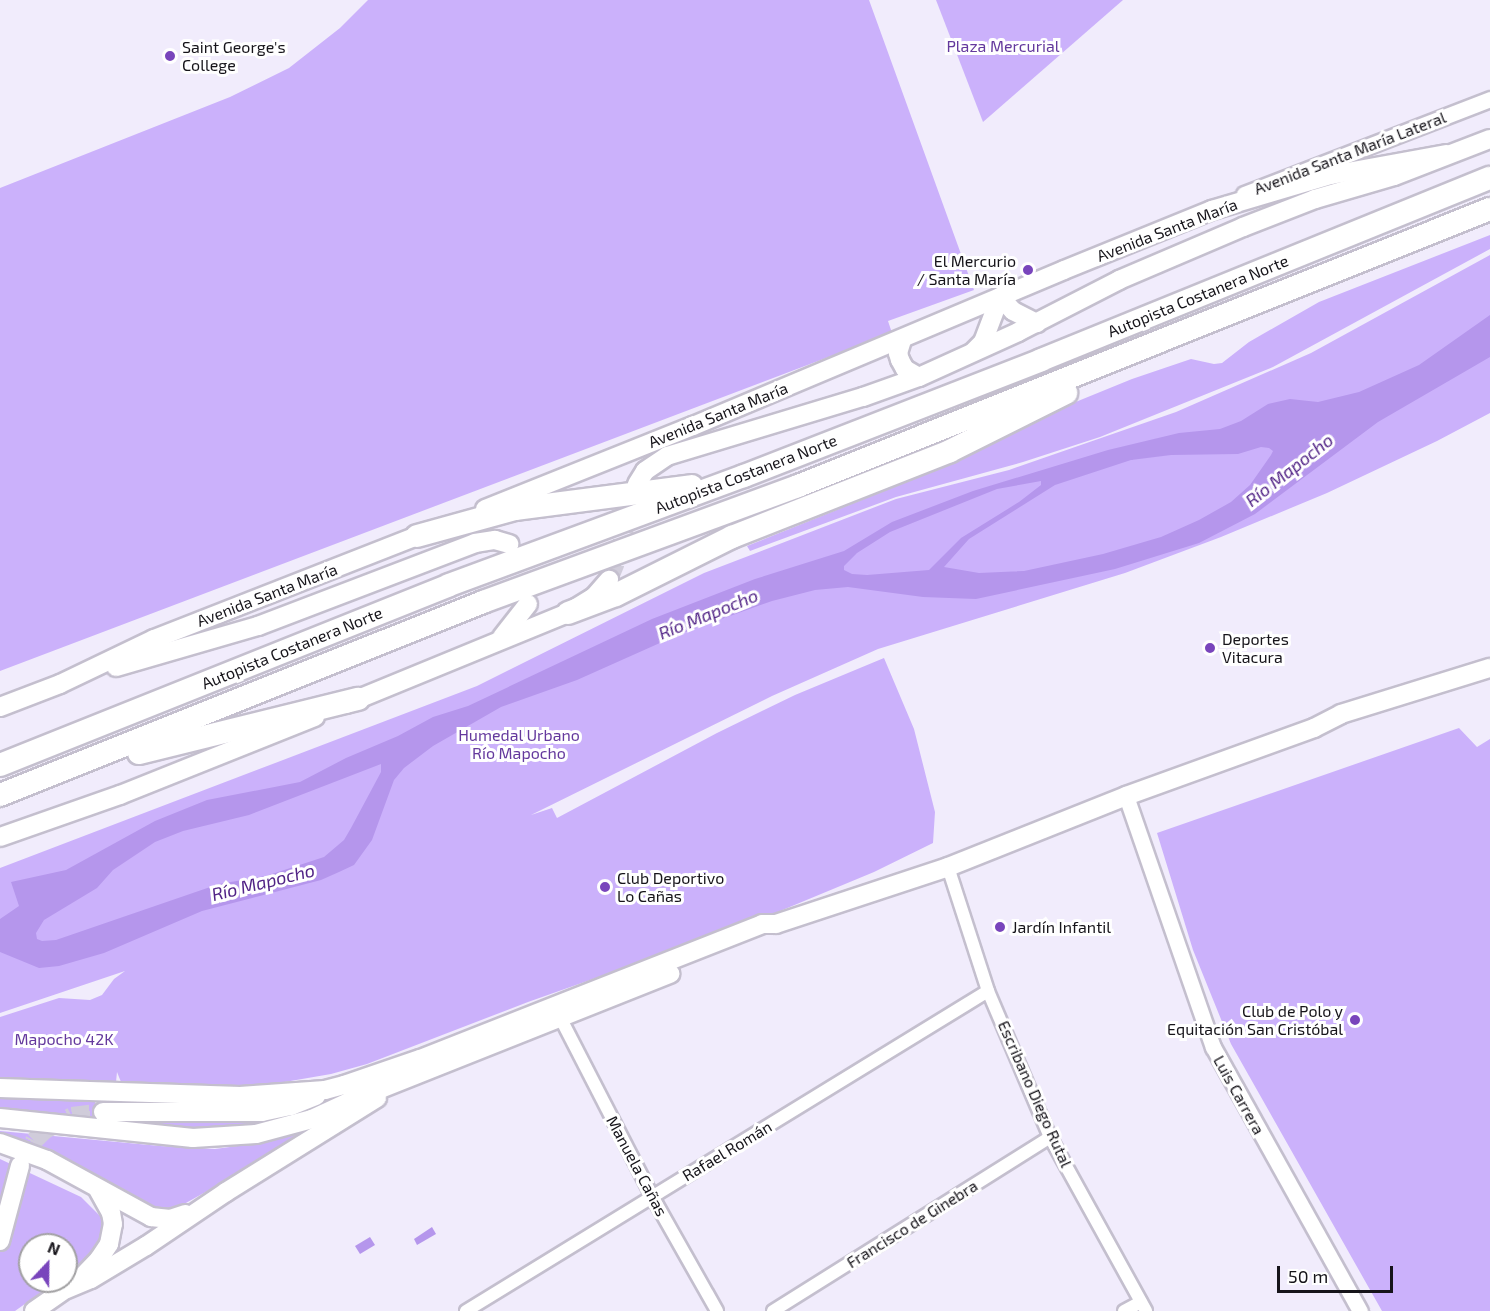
<!DOCTYPE html>
<html>
<head>
<meta charset="utf-8">
<style>
  body { margin:0 }
  #map { position:relative; width:1490px; height:1311px; overflow:hidden; background:#f1ecfc; font-family:"Exo 2",sans-serif }
  div>[style] { position:absolute }
  .green>* { inset:0; background:#cbb1fb }
  .water>* { inset:0; background:#b596ec }
  .secondary-tunnel>* { height:18px; margin-top:-9px; transform-origin:0; background:repeating-linear-gradient(90deg,#d0ccda 0 18px,transparent 0 27px) }
  .roads { filter:drop-shadow(2px 0 #c4bfce) drop-shadow(-2px 0 #c4bfce) drop-shadow(0 2px #c4bfce) drop-shadow(0 -2px #c4bfce) }
  .minor>* { height:12px; margin:-6px; padding:0 6px; transform-origin:6px; border-radius:6px; background:#fff }
  .tertiary>* { height:15px; margin:-7.5px; padding:0 7.5px; transform-origin:7.5px; border-radius:7.5px; background:#fff }
  .secondary>* { height:18px; margin:-9px; padding:0 9px; transform-origin:9px; border-radius:9px; background:#fff }
  .motorway>* { height:22px; margin:-11px; padding:0 11px; transform-origin:11px; border-radius:11px; background:#fff }
  .dots>* { width:16px; height:16px; translate:-50% -50%; box-sizing:border-box; border:3px solid #fff; border-radius:50% }
  span { translate:-50% -50%; white-space:nowrap; text-align:center; line-height:1.15; -webkit-text-stroke:6px #fff; paint-order:stroke }
  .park-label { font-size:16px; color:#64399d }
  .poi-label { font-size:16px; color:#16141a }
  .left { translate:0 -50%; text-align:left }
  .right { translate:-100% -50%; text-align:right }
  .street-label { font-size:16px; color:#16141a }
  .water-label { font-size:18px; color:#512386; font-style:italic }
  .north { position:absolute; left:18px; top:1233px; width:60px; height:60px; box-sizing:border-box; background:#fff; border:2px solid #a2a1a3; border-radius:50%; rotate:22deg; font-size:16px; font-weight:700; line-height:24px; text-align:center; color:#16141a }
  .north::after { content:''; display:block; margin:auto; width:21px; height:27px; background:#7945bc; clip-path:polygon(50% 0,100% 100%,50% 72%,0 100%) }
  .scale { position:absolute; left:1277px; top:1266px; width:116px; height:27px; box-sizing:border-box; border:3px solid #16141a; border-top:0; padding-left:8px; font-size:18px; line-height:21px; white-space:nowrap; color:#16141a; -webkit-text-stroke:4px #fff; paint-order:stroke }
</style>
</head>
<body>
<div id="map">
  <div class="green">
    <i style="clip-path:polygon(368px 0,869px 0,974px 290px,888px 321px,892px 333px,0 671px,0 188px,230px 97px,289px 68px,340px 28px)"></i>
    <i style="clip-path:polygon(936px 0,1123px 0,983px 122px)"></i>
    <i style="clip-path:polygon(1490px 235px,1490px 249px,1273px 367px,1100px 437px,1023px 462px,896px 497px,750px 551px,747px 546px,946px 466px,1029px 421px,1132px 379px,1191px 359px,1214px 364px,1222px 363px,1249px 342px,1319px 302px)"></i>
    <i style="clip-path:polygon(1490px 255px,1490px 413px,1437px 441px,1327px 493px,1221px 537px,1125px 573px,878px 649px,772px 696px,531px 815px,552px 808px,557px 818px,717px 733px,795px 695px,884px 658px,914px 729px,935px 812px,933px 843px,874px 872px,751px 923px,528px 1002px,367px 1064px,331px 1074px,273px 1084px,230px 1086px,121px 1082px,117px 1072px,116px 1082px,0 1079px,0 1017px,59px 998px,90px 1000px,102px 995px,114px 979px,125px 971px,0 1013px,0 868px,477px 686px,704px 573px,896px 499px,1009px 470px,1176px 412px,1311px 353px)"></i>
    <i style="clip-path:polygon(1459px 728px,1477px 747px,1490px 739px,1490px 1311px,1382px 1311px,1231px 1044px,1193px 950px,1157px 833px)"></i>
    <i style="clip-path:polygon(0 1096px,95px 1102px,99px 1118px,230px 1122px,283px 1117px,284px 1119px,243px 1128px,204px 1130px,0 1110px)"></i>
    <i style="clip-path:polygon(329px 1123px,168px 1213px,154px 1210px,0 1138px,0 1131px,160px 1146px,215px 1149px,267px 1142px)"></i>
    <i style="clip-path:polygon(0 1159px,81px 1197px,101px 1217px,105px 1234px,101px 1249px,66px 1274px,66px 1245px,30px 1245px,30px 1281px,57px 1281px,15px 1311px,0 1311px)"></i>
  </div>
  <div class="water">
    <i style="clip-path:polygon(evenodd,1490px 315px,1490px 357px,1378px 422px,1255px 514px,1199px 543px,1115px 569px,976px 599px,923px 597px,848px 587px,815px 590px,772px 601px,680px 634px,577px 680px,501px 707px,433px 746px,404px 768px,394px 780px,372px 840px,354px 865px,339px 872px,321px 880px,202px 911px,104px 953px,59px 966px,39px 968px,0 952px,0 919px,19px 906px,11px 882px,66px 870px,155px 821px,207px 800px,300px 782px,346px 758px,398px 736px,433px 717px,468px 706px,652px 619px,755px 579px,844px 551px,892px 522px,973px 491px,1108px 450px,1179px 433px,1220px 429px,1241px 421px,1268px 404px,1290px 399px,1318px 402px,1359px 392px,1419px 365px,1490px 315px,1261px 447px,1269px 448px,1273px 451px,1271px 455px,1250px 485px,1231px 502px,1199px 520px,1161px 537px,1103px 554px,1024px 571px,979px 573px,944px 567px,969px 539px,1055px 485px,1131px 460px,1171px 455px,1238px 454px,1261px 447px,1490px 315px,1041px 481px,1041px 485px,1019px 502px,961px 538px,929px 570px,867px 575px,852px 574px,844px 570px,844px 566px,857px 553px,890px 532px,997px 489px,1041px 481px,1490px 315px,381px 764px,381px 772px,351px 828px,344px 840px,324px 857px,266px 876px,219px 884px,56px 940px,42px 941px,37px 939px,36px 933px,44px 920px,97px 888px,113px 870px,155px 842px,183px 831px,249px 815px,381px 764px)"></i>
    <i style="clip-path:polygon(432px 1227px,436px 1234px,417px 1245px,414px 1239px)"></i>
    <i style="clip-path:polygon(370px 1237px,375px 1245px,360px 1254px,355px 1246px)"></i>
  </div>
  <div class="secondary-tunnel">
    <i style="left:609px;top:580px;width:24px;rotate:-68deg"></i>
    <i style="left:618px;top:558px;width:49px;rotate:-77.1deg"></i>
    <i style="left:20px;top:1166px;width:29px;rotate:-61deg"></i>
    <i style="left:34px;top:1141px;width:16px;rotate:-45deg"></i>
    <i style="left:45px;top:1130px;width:30px;rotate:-27deg"></i>
    <i style="left:72px;top:1116px;width:31px;rotate:-7deg"></i>
  </div>
  <div class="roads">
    <div class="minor">
      <i style="left:948px;top:867px;width:130px;rotate:72.1deg"></i>
      <i style="left:988px;top:991px;width:159px;rotate:67deg"></i>
      <i style="left:1050px;top:1137px;width:199px;rotate:61.1deg"></i>
      <i style="left:561px;top:1019px;width:199px;rotate:62.8deg"></i>
      <i style="left:652px;top:1196px;width:132px;rotate:60.5deg"></i>
      <i style="left:466px;top:1311px;width:612px;rotate:-31.51deg"></i>
      <i style="left:773px;top:1311px;width:327px;rotate:-32.1deg"></i>
      <i style="left:1124px;top:1311px;width:19px;rotate:-28deg"></i>
    </div>
    <div class="tertiary">
      <i style="left:1244px;top:194px;width:264px;rotate:-21.1deg"></i>
      <i style="left:1126px;top:796px;width:266px;rotate:70.9deg"></i>
      <i style="left:1213px;top:1047px;width:302px;rotate:60.9deg"></i>
    </div>
    <div class="secondary">
      <i style="left:1000px;top:297px;width:19px;rotate:47deg"></i>
      <i style="left:1013px;top:311px;width:27px;rotate:27deg"></i>
      <i style="left:902px;top:340px;width:14px;rotate:107deg"></i>
      <i style="left:898px;top:353px;width:7px;rotate:74deg"></i>
      <i style="left:900px;top:360px;width:10px;rotate:61deg"></i>
      <i style="left:905px;top:369px;width:16px;rotate:30deg"></i>
      <i style="left:973px;top:352px;width:14px;rotate:-45deg"></i>
      <i style="left:983px;top:342px;width:48px;rotate:-69.3deg"></i>
      <i style="left:637px;top:484px;width:15px;rotate:-58deg"></i>
      <i style="left:645px;top:471px;width:27px;rotate:-34deg"></i>
      <i style="left:667px;top:456px;width:205px;rotate:-16.8deg"></i>
      <i style="left:863px;top:397px;width:59px;rotate:-19.7deg"></i>
      <i style="left:919px;top:377px;width:109px;rotate:-24.4deg"></i>
      <i style="left:1018px;top:332px;width:114px;rotate:-27.2deg"></i>
      <i style="left:1119px;top:280px;width:135px;rotate:-23.1deg"></i>
      <i style="left:1243px;top:227px;width:77px;rotate:-21.3deg"></i>
      <i style="left:1315px;top:199px;width:82px;rotate:-16.2deg"></i>
      <i style="left:1394px;top:176px;width:103px;rotate:-21.1deg"></i>
      <i style="left:485px;top:509px;width:224px;rotate:-21.8deg"></i>
      <i style="left:693px;top:426px;width:402px;rotate:-22.8deg"></i>
      <i style="left:1064px;top:270px;width:160px;rotate:-22.1deg"></i>
      <i style="left:1212px;top:210px;width:124px;rotate:-16.4deg"></i>
      <i style="left:1331px;top:175px;width:117px;rotate:-10.3deg"></i>
      <i style="left:502px;top:637px;width:42px;rotate:-51.8deg"></i>
      <i style="left:116px;top:667px;width:148px;rotate:-16.1deg"></i>
      <i style="left:258px;top:626px;width:232px;rotate:-20.9deg"></i>
      <i style="left:475px;top:543px;width:20px;rotate:-9deg"></i>
      <i style="left:495px;top:540px;width:15px;rotate:16deg"></i>
      <i style="left:346px;top:704px;width:240px;rotate:-22.3deg"></i>
      <i style="left:568px;top:613px;width:31px;rotate:-32deg"></i>
      <i style="left:594px;top:597px;width:23px;rotate:-49deg"></i>
      <i style="left:0;top:707px;width:64px;rotate:-21deg"></i>
      <i style="left:60px;top:684px;width:104px;rotate:-25.6deg"></i>
      <i style="left:154px;top:639px;width:295px;rotate:-21.4deg"></i>
      <i style="left:0;top:837px;width:127px;rotate:-19.3deg"></i>
      <i style="left:120px;top:795px;width:210px;rotate:-21.8deg"></i>
      <i style="left:0;top:1088px;width:240px;rotate:1.9deg"></i>
      <i style="left:240px;top:1096px;width:85px;rotate:-4deg"></i>
      <i style="left:325px;top:1090px;width:20px;rotate:-15deg"></i>
      <i style="left:344px;top:1085px;width:80px;rotate:-18.9deg"></i>
      <i style="left:420px;top:1059px;width:368px;rotate:-21.5deg"></i>
      <i style="left:762px;top:924px;width:14px"></i>
      <i style="left:776px;top:924px;width:181px;rotate:-18.3deg"></i>
      <i style="left:948px;top:867px;width:192px;rotate:-21.7deg"></i>
      <i style="left:1126px;top:796px;width:200px;rotate:-19.9deg"></i>
      <i style="left:1314px;top:728px;width:30px;rotate:-27deg"></i>
      <i style="left:1341px;top:714px;width:156px;rotate:-17.2deg"></i>
      <i style="left:103px;top:1112px;width:159px"></i>
      <i style="left:262px;top:1112px;width:30px;rotate:-12deg"></i>
      <i style="left:291px;top:1106px;width:27px;rotate:-22deg"></i>
      <i style="left:0;top:1118px;width:194px;rotate:5.9deg"></i>
      <i style="left:193px;top:1138px;width:63px;rotate:-3.6deg"></i>
      <i style="left:256px;top:1134px;width:58px;rotate:-15deg"></i>
      <i style="left:312px;top:1119px;width:40px;rotate:-25deg"></i>
      <i style="left:348px;top:1102px;width:347px;rotate:-21.7deg"></i>
      <i style="left:0;top:1143px;width:50px;rotate:19.9deg"></i>
      <i style="left:47px;top:1160px;width:119px;rotate:28.7deg"></i>
      <i style="left:151px;top:1217px;width:19px;rotate:6deg"></i>
      <i style="left:170px;top:1219px;width:16px;rotate:-18deg"></i>
      <i style="left:0;top:1241px;width:78px;rotate:-75.1deg"></i>
      <i style="left:67px;top:1289px;width:26px;rotate:-23deg"></i>
      <i style="left:91px;top:1279px;width:64px;rotate:-31deg"></i>
      <i style="left:146px;top:1246px;width:97px;rotate:-34deg"></i>
      <i style="left:226px;top:1192px;width:178px;rotate:-31.9deg"></i>
      <i style="left:34px;top:1311px;width:56px;rotate:-34.8deg"></i>
      <i style="left:80px;top:1279px;width:28px;rotate:-46deg"></i>
      <i style="left:99px;top:1259px;width:18px;rotate:-56deg"></i>
      <i style="left:109px;top:1244px;width:20px;rotate:-79deg"></i>
      <i style="left:113px;top:1224px;width:11px;rotate:-100deg"></i>
      <i style="left:111px;top:1213px;width:26px;rotate:-119deg"></i>
    </div>
    <div class="motorway">
      <i style="left:417px;top:536px;width:102px;rotate:-15.4deg"></i>
      <i style="left:515px;top:509px;width:178px;rotate:-7.4deg"></i>
      <i style="left:568px;top:613px;width:51px;rotate:-20.6deg"></i>
      <i style="left:616px;top:595px;width:130px;rotate:-26.6deg"></i>
      <i style="left:732px;top:537px;width:234px;rotate:-21.5deg"></i>
      <i style="left:950px;top:451px;width:130px;rotate:-26.6deg"></i>
      <i style="left:139px;top:753px;width:226px;rotate:-13.9deg"></i>
      <i style="left:0;top:765px;width:484px;rotate:-21.8deg"></i>
      <i style="left:449px;top:585px;width:314px;rotate:-20.3deg"></i>
      <i style="left:744px;top:476px;width:319px;rotate:-21.3deg"></i>
      <i style="left:1041px;top:360px;width:484px;rotate:-22.1deg"></i>
      <i style="left:0;top:795px;width:520px;rotate:-21.78deg"></i>
      <i style="left:483px;top:602px;width:336px;rotate:-20.2deg"></i>
      <i style="left:798px;top:486px;width:745px;rotate:-21.82deg"></i>
    </div>
  </div>
  <div class="dots">
    <i style="left:170px;top:56px;background:#7945bc"></i>
    <i style="left:1028px;top:270px;background:#7945bc"></i>
    <i style="left:1210px;top:648px;background:#7945bc"></i>
    <i style="left:605px;top:887px;background:#7945bc"></i>
    <i style="left:1000px;top:927px;background:#7945bc"></i>
    <i style="left:1355px;top:1020px;background:#7945bc"></i>
  </div>
  <div class="park-label">
    <span style="left:1003px;top:46px">Plaza Mercurial</span>
    <span style="left:519px;top:744px">Humedal Urbano<br>Río Mapocho</span>
    <span style="left:64px;top:1039px">Mapocho 42K</span>
  </div>
  <div class="poi-label">
    <span class="left" style="left:182px;top:56px">Saint George's<br>College</span>
    <span class="right" style="left:1016px;top:270px">El Mercurio<br>/ Santa María</span>
    <span class="left" style="left:1222px;top:648px">Deportes<br>Vitacura</span>
    <span class="left" style="left:617px;top:887px">Club Deportivo<br>Lo Cañas</span>
    <span class="left" style="left:1012px;top:927px">Jardín Infantil</span>
    <span class="right" style="left:1343px;top:1020px">Club de Polo y<br>Equitación San Cristóbal</span>
  </div>
  <div class="street-label">
    <span style="left:1350px;top:153px;rotate:-21deg">Avenida Santa María Lateral</span>
    <span style="left:1167px;top:230px;rotate:-21deg">Avenida Santa María</span>
    <span style="left:1198px;top:296px;rotate:-22deg">Autopista Costanera Norte</span>
    <span style="left:718px;top:415px;rotate:-22deg">Avenida Santa María</span>
    <span style="left:746px;top:474px;rotate:-21deg">Autopista Costanera Norte</span>
    <span style="left:267px;top:595px;rotate:-21deg">Avenida Santa María</span>
    <span style="left:292px;top:648px;rotate:-22deg">Autopista Costanera Norte</span>
    <span style="left:1035px;top:1094px;rotate:66deg">Escribano Diego Rutal</span>
    <span style="left:1239px;top:1095px;rotate:61deg">Luis Carrera</span>
    <span style="left:727px;top:1151px;rotate:-31deg">Rafael Román</span>
    <span style="left:637px;top:1166px;rotate:62deg">Manuela Cañas</span>
    <span style="left:912px;top:1224px;rotate:-32deg">Francisco de Ginebra</span>
  </div>
  <div class="water-label">
    <span style="left:1289px;top:470px;rotate:-38deg">Río Mapocho</span>
    <span style="left:708px;top:614px;rotate:-22deg">Río Mapocho</span>
    <span style="left:263px;top:882px;rotate:-14deg">Río Mapocho</span>
  </div>
  <div class="north">N</div>
  <div class="scale">50 m</div>
</div>
</body>
</html>
